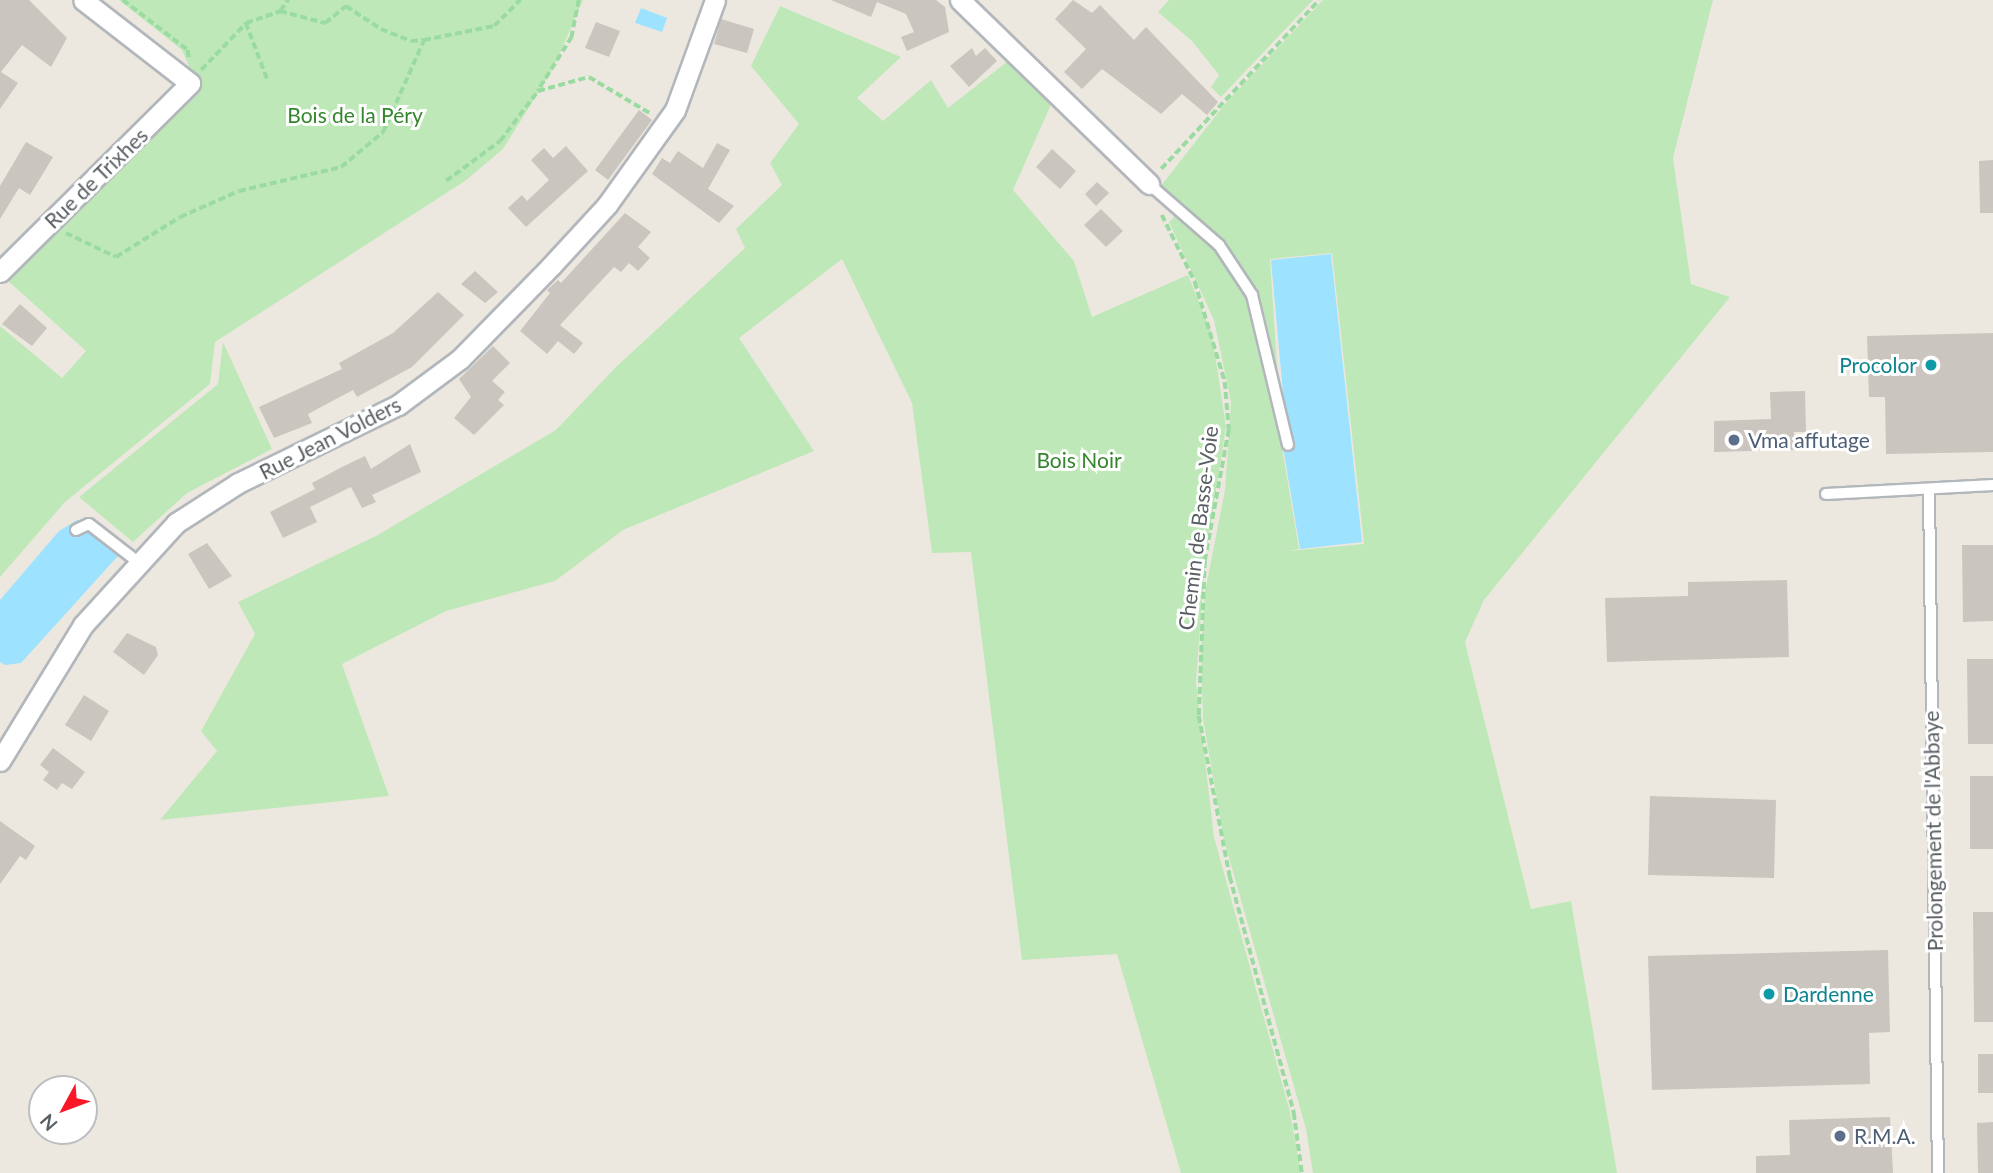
<!DOCTYPE html>
<html>
<head>
<meta charset="utf-8">
<style>
  body { margin:0 }
  #map { position:relative; width:1993px; height:1173px; overflow:hidden; background:#ede8df; font-family:Lato,sans-serif }
  div>[style] { position:absolute }
  .green>* { inset:0; background:#bfe8b8 }
  .water>* { inset:0; background:#9de2ff }
  .building>* { inset:0; background:#cac5be }
  .path>* { height:3.5px; margin-top:-1.75px; transform-origin:0; background:repeating-linear-gradient(90deg,#9adba1 0 7px,transparent 0 10.5px) }
  .roads { filter:drop-shadow(2px 0 #b2b7bc) drop-shadow(-2px 0 #b2b7bc) drop-shadow(0 2px #b2b7bc) drop-shadow(0 -2px #b2b7bc) }
  .service>* { height:10px; margin:-5px; padding:0 5px; transform-origin:5px; border-radius:5px; background:#fff }
  .minor>* { height:19px; margin:-9.5px; padding:0 9.5px; transform-origin:9.5px; border-radius:9.5px; background:#fff }
  .dots>* { width:19px; height:19px; translate:-50% -50%; box-sizing:border-box; border:4px solid #fff; border-radius:50% }
  span { translate:-50% -50%; white-space:nowrap; text-align:center; line-height:1.15; -webkit-text-stroke:6px #fff; paint-order:stroke }
  .park-label { font-size:21px; color:#34862c }
  .street-label { font-size:21px; color:#585e62 }
  .culture-label { font-size:21px; color:#0d838f }
  .right { translate:-100% -50%; text-align:right }
  .left { translate:0 -50%; text-align:left }
  .service-label { font-size:21px; color:#4e5e75 }
  .north { position:absolute; left:28px; top:1075px; width:70px; height:70px; box-sizing:border-box; background:#fff; border:2px solid #bcbfc0; border-radius:50%; rotate:229deg; font-size:19px; font-weight:700; line-height:28px; text-align:center; color:#585e62 }
  .north::after { content:''; display:block; margin:auto; width:24px; height:32px; background:#fa1826; clip-path:polygon(50% 0,100% 100%,50% 72%,0 100%) }
</style>
</head>
<body>
<div id="map">
  <div class="green">
    <i style="clip-path:polygon(119px 0,583px 0,553px 69px,503px 149px,465px 181px,215px 342px,210px 384px,65px 502px,0 577px,0 326px,62px 378px,86px 351px,6px 279px,200px 92px,182px 50px)"></i>
    <i style="clip-path:polygon(1169px 0,1313px 0,1221px 97px,1211px 87px,1219px 75px,1192px 41px,1158px 12px)"></i>
    <i style="clip-path:polygon(evenodd,1323px 0,1713px 0,1673px 158px,1691px 284px,1730px 297px,1484px 600px,1465px 642px,1531px 909px,1571px 901px,1617px 1173px,1313px 1173px,1306px 1129px,1224px 840px,1203px 719px,1201px 653px,1205px 592px,1225px 490px,1231px 402px,1214px 320px,1169px 222px,1184px 207px,1160px 187px,1225px 104px,1323px 0,1332px 253px,1364px 544px,1288px 551px,1299px 549px,1274px 400px,1278px 380px,1270px 259px,1332px 253px)"></i>
    <i style="clip-path:polygon(780px 6px,901px 57px,857px 98px,883px 121px,931px 80px,948px 108px,1008px 61px,1053px 100px,1013px 190px,1074px 261px,1092px 317px,1188px 275px,1212px 334px,1226px 427px,1205px 560px,1196px 682px,1214px 837px,1290px 1112px,1301px 1173px,1181px 1173px,1117px 954px,1022px 960px,971px 552px,932px 553px,912px 403px,842px 259px,739px 338px,814px 451px,623px 530px,555px 581px,446px 611px,342px 664px,389px 796px,160px 820px,217px 751px,201px 731px,255px 634px,238px 602px,376px 536px,556px 430px,616px 367px,745px 248px,736px 229px,782px 185px,770px 163px,799px 124px,751px 66px)"></i>
    <i style="clip-path:polygon(223px 342px,272px 449px,187px 493px,133px 542px,79px 497px,218px 384px)"></i>
  </div>
  <div class="water">
    <i style="clip-path:polygon(641px 8px,667px 18px,662px 32px,635px 23px)"></i>
    <i style="clip-path:polygon(1331px 254px,1362px 542px,1300px 549px,1279px 423px,1285px 416px,1271px 260px)"></i>
    <i style="clip-path:polygon(92px 519px,127px 546px,21px 663px,5px 665px,0 662px,0 600px,59px 531px,77px 520px)"></i>
  </div>
  <div class="building">
    <i style="clip-path:polygon(0 0,29px 0,67px 38px,51px 67px,22px 45px,1px 72px,18px 83px,0 109px)"></i>
    <i style="clip-path:polygon(831px 0,936px 0,945px 7px,949px 32px,907px 51px,901px 37px,914px 32px,906px 14px,877px 2px,871px 17px)"></i>
    <i style="clip-path:polygon(1073px 0,1092px 13px,1100px 5px,1134px 40px,1146px 27px,1218px 102px,1207px 115px,1182px 94px,1161px 114px,1102px 69px,1082px 89px,1064px 72px,1086px 49px,1055px 19px)"></i>
    <i style="clip-path:polygon(721px 19px,754px 29px,747px 53px,714px 44px)"></i>
    <i style="clip-path:polygon(596px 22px,620px 31px,609px 57px,585px 48px)"></i>
    <i style="clip-path:polygon(972px 48px,976px 56px,985px 48px,997px 61px,969px 87px,950px 66px)"></i>
    <i style="clip-path:polygon(639px 110px,652px 120px,608px 180px,595px 170px)"></i>
    <i style="clip-path:polygon(26px 142px,53px 157px,30px 195px,19px 188px,0 219px,0 186px)"></i>
    <i style="clip-path:polygon(717px 143px,730px 150px,708px 189px,734px 206px,719px 223px,652px 174px,662px 158px,670px 163px,678px 151px,703px 168px)"></i>
    <i style="clip-path:polygon(566px 146px,588px 171px,526px 227px,508px 208px,522px 195px,527px 201px,549px 180px,531px 160px,544px 148px,553px 158px)"></i>
    <i style="clip-path:polygon(1052px 149px,1076px 171px,1060px 189px,1036px 167px)"></i>
    <i style="clip-path:polygon(1993px 160px,1993px 213px,1980px 213px,1979px 161px)"></i>
    <i style="clip-path:polygon(1097px 182px,1109px 193px,1096px 206px,1085px 194px)"></i>
    <i style="clip-path:polygon(1101px 209px,1123px 231px,1106px 247px,1084px 225px)"></i>
    <i style="clip-path:polygon(625px 213px,651px 232px,638px 247px,650px 258px,638px 271px,629px 263px,621px 272px,614px 267px,560px 325px,583px 343px,574px 354px,558px 341px,547px 354px,520px 331px,550px 293px,547px 290px,558px 280px,561px 283px)"></i>
    <i style="clip-path:polygon(475px 271px,498px 292px,485px 303px,461px 284px)"></i>
    <i style="clip-path:polygon(438px 292px,464px 315px,412px 367px,357px 397px,353px 390px,308px 414px,312px 423px,274px 438px,259px 407px,342px 369px,339px 363px,393px 333px)"></i>
    <i style="clip-path:polygon(20px 304px,47px 328px,32px 346px,2px 324px)"></i>
    <i style="clip-path:polygon(1993px 333px,1993px 452px,1886px 454px,1885px 397px,1869px 397px,1867px 336px)"></i>
    <i style="clip-path:polygon(493px 346px,510px 363px,492px 381px,505px 392px,498px 400px,504px 405px,474px 435px,454px 418px,471px 397px,459px 379px)"></i>
    <i style="clip-path:polygon(1805px 391px,1806px 432px,1794px 432px,1795px 450px,1714px 452px,1714px 421px,1771px 419px,1770px 392px)"></i>
    <i style="clip-path:polygon(410px 444px,421px 472px,372px 495px,376px 502px,362px 508px,351px 487px,310px 507px,317px 522px,283px 538px,270px 512px,315px 489px,312px 483px,342px 467px,365px 456px,371px 469px)"></i>
    <i style="clip-path:polygon(207px 543px,232px 576px,209px 589px,188px 554px)"></i>
    <i style="clip-path:polygon(1962px 545px,1993px 545px,1993px 621px,1963px 622px)"></i>
    <i style="clip-path:polygon(1787px 580px,1789px 657px,1607px 662px,1605px 598px,1688px 596px,1688px 582px)"></i>
    <i style="clip-path:polygon(127px 633px,156px 647px,158px 655px,144px 675px,113px 652px)"></i>
    <i style="clip-path:polygon(1967px 659px,1993px 659px,1993px 744px,1968px 744px)"></i>
    <i style="clip-path:polygon(84px 695px,109px 711px,91px 741px,65px 725px)"></i>
    <i style="clip-path:polygon(53px 748px,85px 772px,72px 789px,62px 783px,57px 790px,43px 780px,49px 772px,40px 765px)"></i>
    <i style="clip-path:polygon(1970px 776px,1993px 776px,1993px 849px,1970px 849px)"></i>
    <i style="clip-path:polygon(1650px 796px,1776px 800px,1774px 878px,1648px 875px)"></i>
    <i style="clip-path:polygon(0 821px,35px 846px,26px 860px,20px 856px,0 884px)"></i>
    <i style="clip-path:polygon(1973px 912px,1993px 912px,1993px 1022px,1974px 1022px)"></i>
    <i style="clip-path:polygon(1888px 950px,1890px 1032px,1869px 1033px,1870px 1084px,1652px 1090px,1648px 956px)"></i>
    <i style="clip-path:polygon(1978px 1054px,1993px 1054px,1993px 1093px,1978px 1093px)"></i>
    <i style="clip-path:polygon(1890px 1117px,1893px 1173px,1756px 1173px,1756px 1156px,1790px 1155px,1789px 1120px)"></i>
    <i style="clip-path:polygon(1993px 1122px,1993px 1173px,1978px 1173px,1977px 1123px)"></i>
  </div>
  <div class="path">
    <i style="left:123px;top:0;width:82px;rotate:37.6deg"></i>
    <i style="left:188px;top:50px;width:10px;rotate:84deg"></i>
    <i style="left:579px;top:0;width:38px;rotate:101deg"></i>
    <i style="left:572px;top:37px;width:64px;rotate:122.2deg"></i>
    <i style="left:538px;top:91px;width:53px;rotate:-15.4deg"></i>
    <i style="left:589px;top:77px;width:72px;rotate:30.8deg"></i>
    <i style="left:280px;top:11px;width:14px;rotate:-54deg"></i>
    <i style="left:246px;top:23px;width:62px;rotate:69.2deg"></i>
    <i style="left:201px;top:70px;width:65px;rotate:-46.2deg"></i>
    <i style="left:246px;top:23px;width:36px;rotate:-19deg"></i>
    <i style="left:280px;top:11px;width:47px;rotate:14.9deg"></i>
    <i style="left:325px;top:23px;width:27px;rotate:-39deg"></i>
    <i style="left:346px;top:6px;width:42px;rotate:33.3deg"></i>
    <i style="left:381px;top:29px;width:32px;rotate:22deg"></i>
    <i style="left:411px;top:41px;width:13px;rotate:-4deg"></i>
    <i style="left:1161px;top:169px;width:231px;rotate:-46.9deg"></i>
    <i style="left:446px;top:181px;width:67px;rotate:-36.5deg"></i>
    <i style="left:500px;top:141px;width:63px;rotate:-52.8deg"></i>
    <i style="left:1162px;top:215px;width:75px;rotate:63.8deg"></i>
    <i style="left:1195px;top:282px;width:104px;rotate:73.3deg"></i>
    <i style="left:1225px;top:382px;width:48px;rotate:85.2deg"></i>
    <i style="left:1229px;top:430px;width:133px;rotate:100.4deg"></i>
    <i style="left:1205px;top:561px;width:155px;rotate:92.2deg"></i>
    <i style="left:1199px;top:716px;width:164px;rotate:79.1deg"></i>
    <i style="left:1230px;top:877px;width:245px;rotate:74.8deg"></i>
    <i style="left:1294px;top:1113px;width:61px;rotate:82.4deg"></i>
    <i style="left:66px;top:233px;width:55px;rotate:25.6deg"></i>
    <i style="left:116px;top:257px;width:75px;rotate:-32deg"></i>
    <i style="left:180px;top:217px;width:64px;rotate:-23.8deg"></i>
    <i style="left:239px;top:191px;width:105px;rotate:-13.2deg"></i>
    <i style="left:341px;top:167px;width:55px;rotate:-39.8deg"></i>
    <i style="left:383px;top:132px;width:101px;rotate:-66deg"></i>
    <i style="left:424px;top:40px;width:71px;rotate:-11.3deg"></i>
    <i style="left:494px;top:26px;width:37px;rotate:-45deg"></i>
  </div>
  <div class="roads">
    <div class="service">
      <i style="left:1149px;top:184px;width:93px;rotate:41.1deg"></i>
      <i style="left:1219px;top:245px;width:60px;rotate:56.6deg"></i>
      <i style="left:1252px;top:295px;width:154px;rotate:76.5deg"></i>
      <i style="left:1929px;top:489px;width:684px;rotate:89.25deg"></i>
      <i style="left:1826px;top:494px;width:167px;rotate:-3.1deg"></i>
      <i style="left:76px;top:530px;width:14px;rotate:-25deg"></i>
      <i style="left:89px;top:524px;width:62px;rotate:37.8deg"></i>
    </div>
    <div class="minor">
      <i style="left:960px;top:0;width:264px;rotate:44.2deg"></i>
      <i style="left:0;top:272px;width:268px;rotate:-44.8deg"></i>
      <i style="left:190px;top:83px;width:135px;rotate:-142.2deg"></i>
      <i style="left:0;top:761px;width:159px;rotate:-58.6deg"></i>
      <i style="left:83px;top:625px;width:138px;rotate:-47.6deg"></i>
      <i style="left:176px;top:523px;width:74px;rotate:-32.8deg"></i>
      <i style="left:238px;top:483px;width:178px;rotate:-26deg"></i>
      <i style="left:398px;top:405px;width:77px;rotate:-36.6deg"></i>
      <i style="left:460px;top:359px;width:130px;rotate:-45.6deg"></i>
      <i style="left:551px;top:266px;width:83px;rotate:-47.4deg"></i>
      <i style="left:607px;top:205px;width:117px;rotate:-54.4deg"></i>
      <i style="left:675px;top:110px;width:117px;rotate:-70deg"></i>
    </div>
  </div>
  <div class="dots">
    <i style="left:1931px;top:365px;background:#0f9aa8"></i>
    <i style="left:1734px;top:440px;background:#5c6f8a"></i>
    <i style="left:1769px;top:994px;background:#0f9aa8"></i>
    <i style="left:1840px;top:1136px;background:#5c6f8a"></i>
  </div>
  <div class="park-label">
    <span style="left:355px;top:115px">Bois de la Péry</span>
    <span style="left:1079px;top:460px">Bois Noir</span>
  </div>
  <div class="street-label">
    <span style="left:96px;top:178px;rotate:-44deg">Rue de Trixhes</span>
    <span style="left:330px;top:438px;rotate:-27deg">Rue Jean Volders</span>
    <span style="left:1198px;top:528px;rotate:-83deg">Chemin de Basse-Voie</span>
    <span style="left:1933px;top:831px;rotate:-91deg">Prolongement de l'Abbaye</span>
  </div>
  <div class="culture-label">
    <span class="right" style="left:1917px;top:365px">Procolor</span>
    <span class="left" style="left:1783px;top:994px">Dardenne</span>
  </div>
  <div class="service-label">
    <span class="left" style="left:1748px;top:440px">Vma affutage</span>
    <span class="left" style="left:1854px;top:1136px">R.M.A.</span>
  </div>
  <div class="north">N</div>
</div>
</body>
</html>
